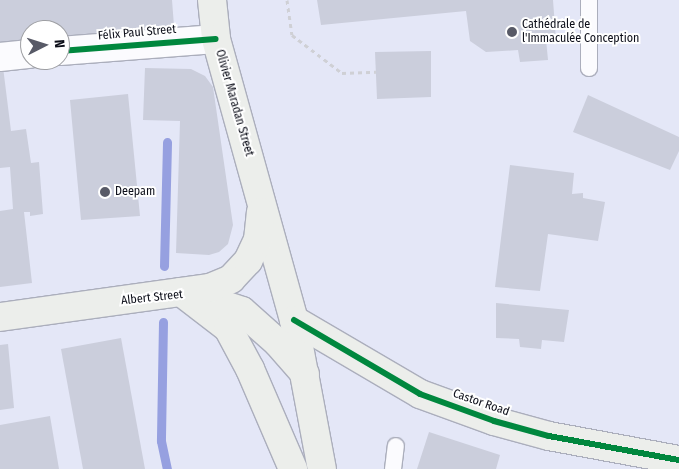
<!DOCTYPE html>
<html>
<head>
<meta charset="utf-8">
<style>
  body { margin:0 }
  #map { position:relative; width:679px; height:469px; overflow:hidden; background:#e4e7f7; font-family:"Fira Sans Condensed",sans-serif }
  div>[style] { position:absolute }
  .stream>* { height:9px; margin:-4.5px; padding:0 4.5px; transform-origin:4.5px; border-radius:4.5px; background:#96a0e0 }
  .building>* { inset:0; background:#cbcedc }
  .path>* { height:3px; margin-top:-1.5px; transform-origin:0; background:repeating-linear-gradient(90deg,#cfd0d5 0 4px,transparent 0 8px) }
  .roads { filter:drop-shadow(1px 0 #abaebc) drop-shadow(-1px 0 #abaebc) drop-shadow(0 1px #abaebc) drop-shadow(0 -1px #abaebc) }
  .lane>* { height:16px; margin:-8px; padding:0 8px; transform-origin:8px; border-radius:8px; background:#fbfbfe }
  .street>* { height:28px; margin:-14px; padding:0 14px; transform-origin:14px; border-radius:14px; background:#fbfbfe }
  .secondary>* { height:28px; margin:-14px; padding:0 14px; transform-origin:14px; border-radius:14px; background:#eceeeb }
  .cycleway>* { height:6px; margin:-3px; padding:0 3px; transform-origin:3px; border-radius:3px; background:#00873e }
  .dots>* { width:14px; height:14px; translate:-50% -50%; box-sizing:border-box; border:2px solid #fff; border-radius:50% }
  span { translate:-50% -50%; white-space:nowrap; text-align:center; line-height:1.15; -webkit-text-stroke:4px #fff; paint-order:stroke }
  .poi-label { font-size:12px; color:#0c0e19 }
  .left { translate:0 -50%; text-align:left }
  .street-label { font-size:12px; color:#0c0e19 }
  .north { position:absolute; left:20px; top:20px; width:50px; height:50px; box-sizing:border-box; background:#fff; border:1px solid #9e9fa3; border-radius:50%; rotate:85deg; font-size:14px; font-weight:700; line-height:20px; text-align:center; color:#0c0e19 }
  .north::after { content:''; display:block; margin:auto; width:18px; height:22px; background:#585a67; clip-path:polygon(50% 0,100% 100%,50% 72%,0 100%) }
</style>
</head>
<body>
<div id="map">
  <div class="stream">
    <i style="left:164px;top:266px;width:124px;rotate:-88.6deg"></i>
    <i style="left:163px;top:322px;width:119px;rotate:91deg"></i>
    <i style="left:161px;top:441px;width:29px;rotate:78deg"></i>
  </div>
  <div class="building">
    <i style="clip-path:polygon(0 0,172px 0,174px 26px,60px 36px,60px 30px,30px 30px,30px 39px,0 42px)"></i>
    <i style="clip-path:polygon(317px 0,553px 0,556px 40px,546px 39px,548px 60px,520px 62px,518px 50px,486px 52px,470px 41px,466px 11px,321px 25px)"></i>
    <i style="clip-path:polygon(431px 51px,431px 97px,377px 99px,375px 52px)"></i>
    <i style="clip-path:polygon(0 67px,3px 67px,11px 131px,26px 129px,31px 163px,39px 162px,43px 214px,30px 216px,30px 212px,24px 212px,32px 283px,0 287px,0 211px,13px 209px,10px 167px,0 168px)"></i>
    <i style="clip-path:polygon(145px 68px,191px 69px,205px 76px,213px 87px,233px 225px,228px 244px,219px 252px,209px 255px,176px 253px,180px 121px,143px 120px)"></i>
    <i style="clip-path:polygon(128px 94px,140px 216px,81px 220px,70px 100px)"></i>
    <i style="clip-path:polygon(588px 95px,679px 137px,679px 151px,670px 170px,573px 132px)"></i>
    <i style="clip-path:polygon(510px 165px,574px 173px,572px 194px,583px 193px,583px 198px,605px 202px,598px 241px,548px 234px,540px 291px,495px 287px)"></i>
    <i style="clip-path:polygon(496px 303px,569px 310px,564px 342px,542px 340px,541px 349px,520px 347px,519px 339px,496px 338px)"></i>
    <i style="clip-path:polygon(121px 338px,145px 469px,83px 469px,61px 349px)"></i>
    <i style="clip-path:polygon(8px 344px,14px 408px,0 410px,0 345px)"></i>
    <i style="clip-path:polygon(50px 416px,59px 469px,0 469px,0 425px)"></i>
    <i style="clip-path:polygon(429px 432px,500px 455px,496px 469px,417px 469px)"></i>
  </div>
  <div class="path">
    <i style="left:287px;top:0;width:35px;rotate:82deg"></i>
    <i style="left:292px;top:35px;width:63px;rotate:37.2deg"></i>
    <i style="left:342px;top:73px;width:34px;rotate:-2deg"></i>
  </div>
  <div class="roads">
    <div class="lane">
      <i style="left:589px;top:0;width:68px;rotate:90deg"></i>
      <i style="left:393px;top:469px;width:23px;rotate:-83deg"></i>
    </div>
    <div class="street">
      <i style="left:60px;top:51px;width:156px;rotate:-4.4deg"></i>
      <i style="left:0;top:57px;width:30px;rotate:-6deg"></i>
    </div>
    <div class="secondary">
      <i style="left:212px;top:0;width:39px;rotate:84deg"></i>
      <i style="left:216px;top:39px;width:292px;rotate:74.5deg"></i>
      <i style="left:294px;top:320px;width:152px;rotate:79.4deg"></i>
      <i style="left:181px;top:292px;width:59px;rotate:37.5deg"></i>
      <i style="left:228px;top:328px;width:47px;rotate:61.8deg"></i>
      <i style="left:250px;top:369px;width:109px;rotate:66.7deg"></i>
      <i style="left:197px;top:296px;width:47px;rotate:18.4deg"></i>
      <i style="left:242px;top:311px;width:48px;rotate:41.6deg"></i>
      <i style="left:278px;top:343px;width:41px;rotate:48.9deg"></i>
      <i style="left:0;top:317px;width:212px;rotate:-7.9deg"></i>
      <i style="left:210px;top:288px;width:23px;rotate:-23deg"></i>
      <i style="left:231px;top:279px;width:25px;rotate:-47deg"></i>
      <i style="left:248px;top:261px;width:23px;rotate:-65deg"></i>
      <i style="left:258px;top:240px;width:28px;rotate:-84deg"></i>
      <i style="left:294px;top:320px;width:146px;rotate:30.4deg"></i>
      <i style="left:420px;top:394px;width:79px;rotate:20deg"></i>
      <i style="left:494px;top:421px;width:57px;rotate:15.3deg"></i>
      <i style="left:549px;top:436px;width:132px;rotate:10.5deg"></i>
    </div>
  </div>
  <div class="cycleway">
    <i style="left:60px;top:51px;width:156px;rotate:-4.4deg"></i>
    <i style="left:294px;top:320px;width:146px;rotate:30.4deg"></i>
    <i style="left:420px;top:394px;width:79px;rotate:20deg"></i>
    <i style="left:494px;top:421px;width:57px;rotate:15.3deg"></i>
    <i style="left:549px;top:436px;width:132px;rotate:10.5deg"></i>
  </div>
  <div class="dots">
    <i style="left:512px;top:32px;background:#585a67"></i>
    <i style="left:105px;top:192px;background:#585a67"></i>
  </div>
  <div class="poi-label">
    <span class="left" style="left:522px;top:32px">Cathédrale de<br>l'Immaculée Conception</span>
    <span class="left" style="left:115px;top:192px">Deepam</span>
  </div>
  <div class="street-label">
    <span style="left:137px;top:33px;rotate:-5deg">Félix Paul Street</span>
    <span style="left:234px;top:103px;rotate:74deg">Olivier Maradan Street</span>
    <span style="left:152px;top:298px;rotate:-6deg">Albert Street</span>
    <span style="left:481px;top:403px;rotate:19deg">Castor Road</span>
  </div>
  <div class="north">N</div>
</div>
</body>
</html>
